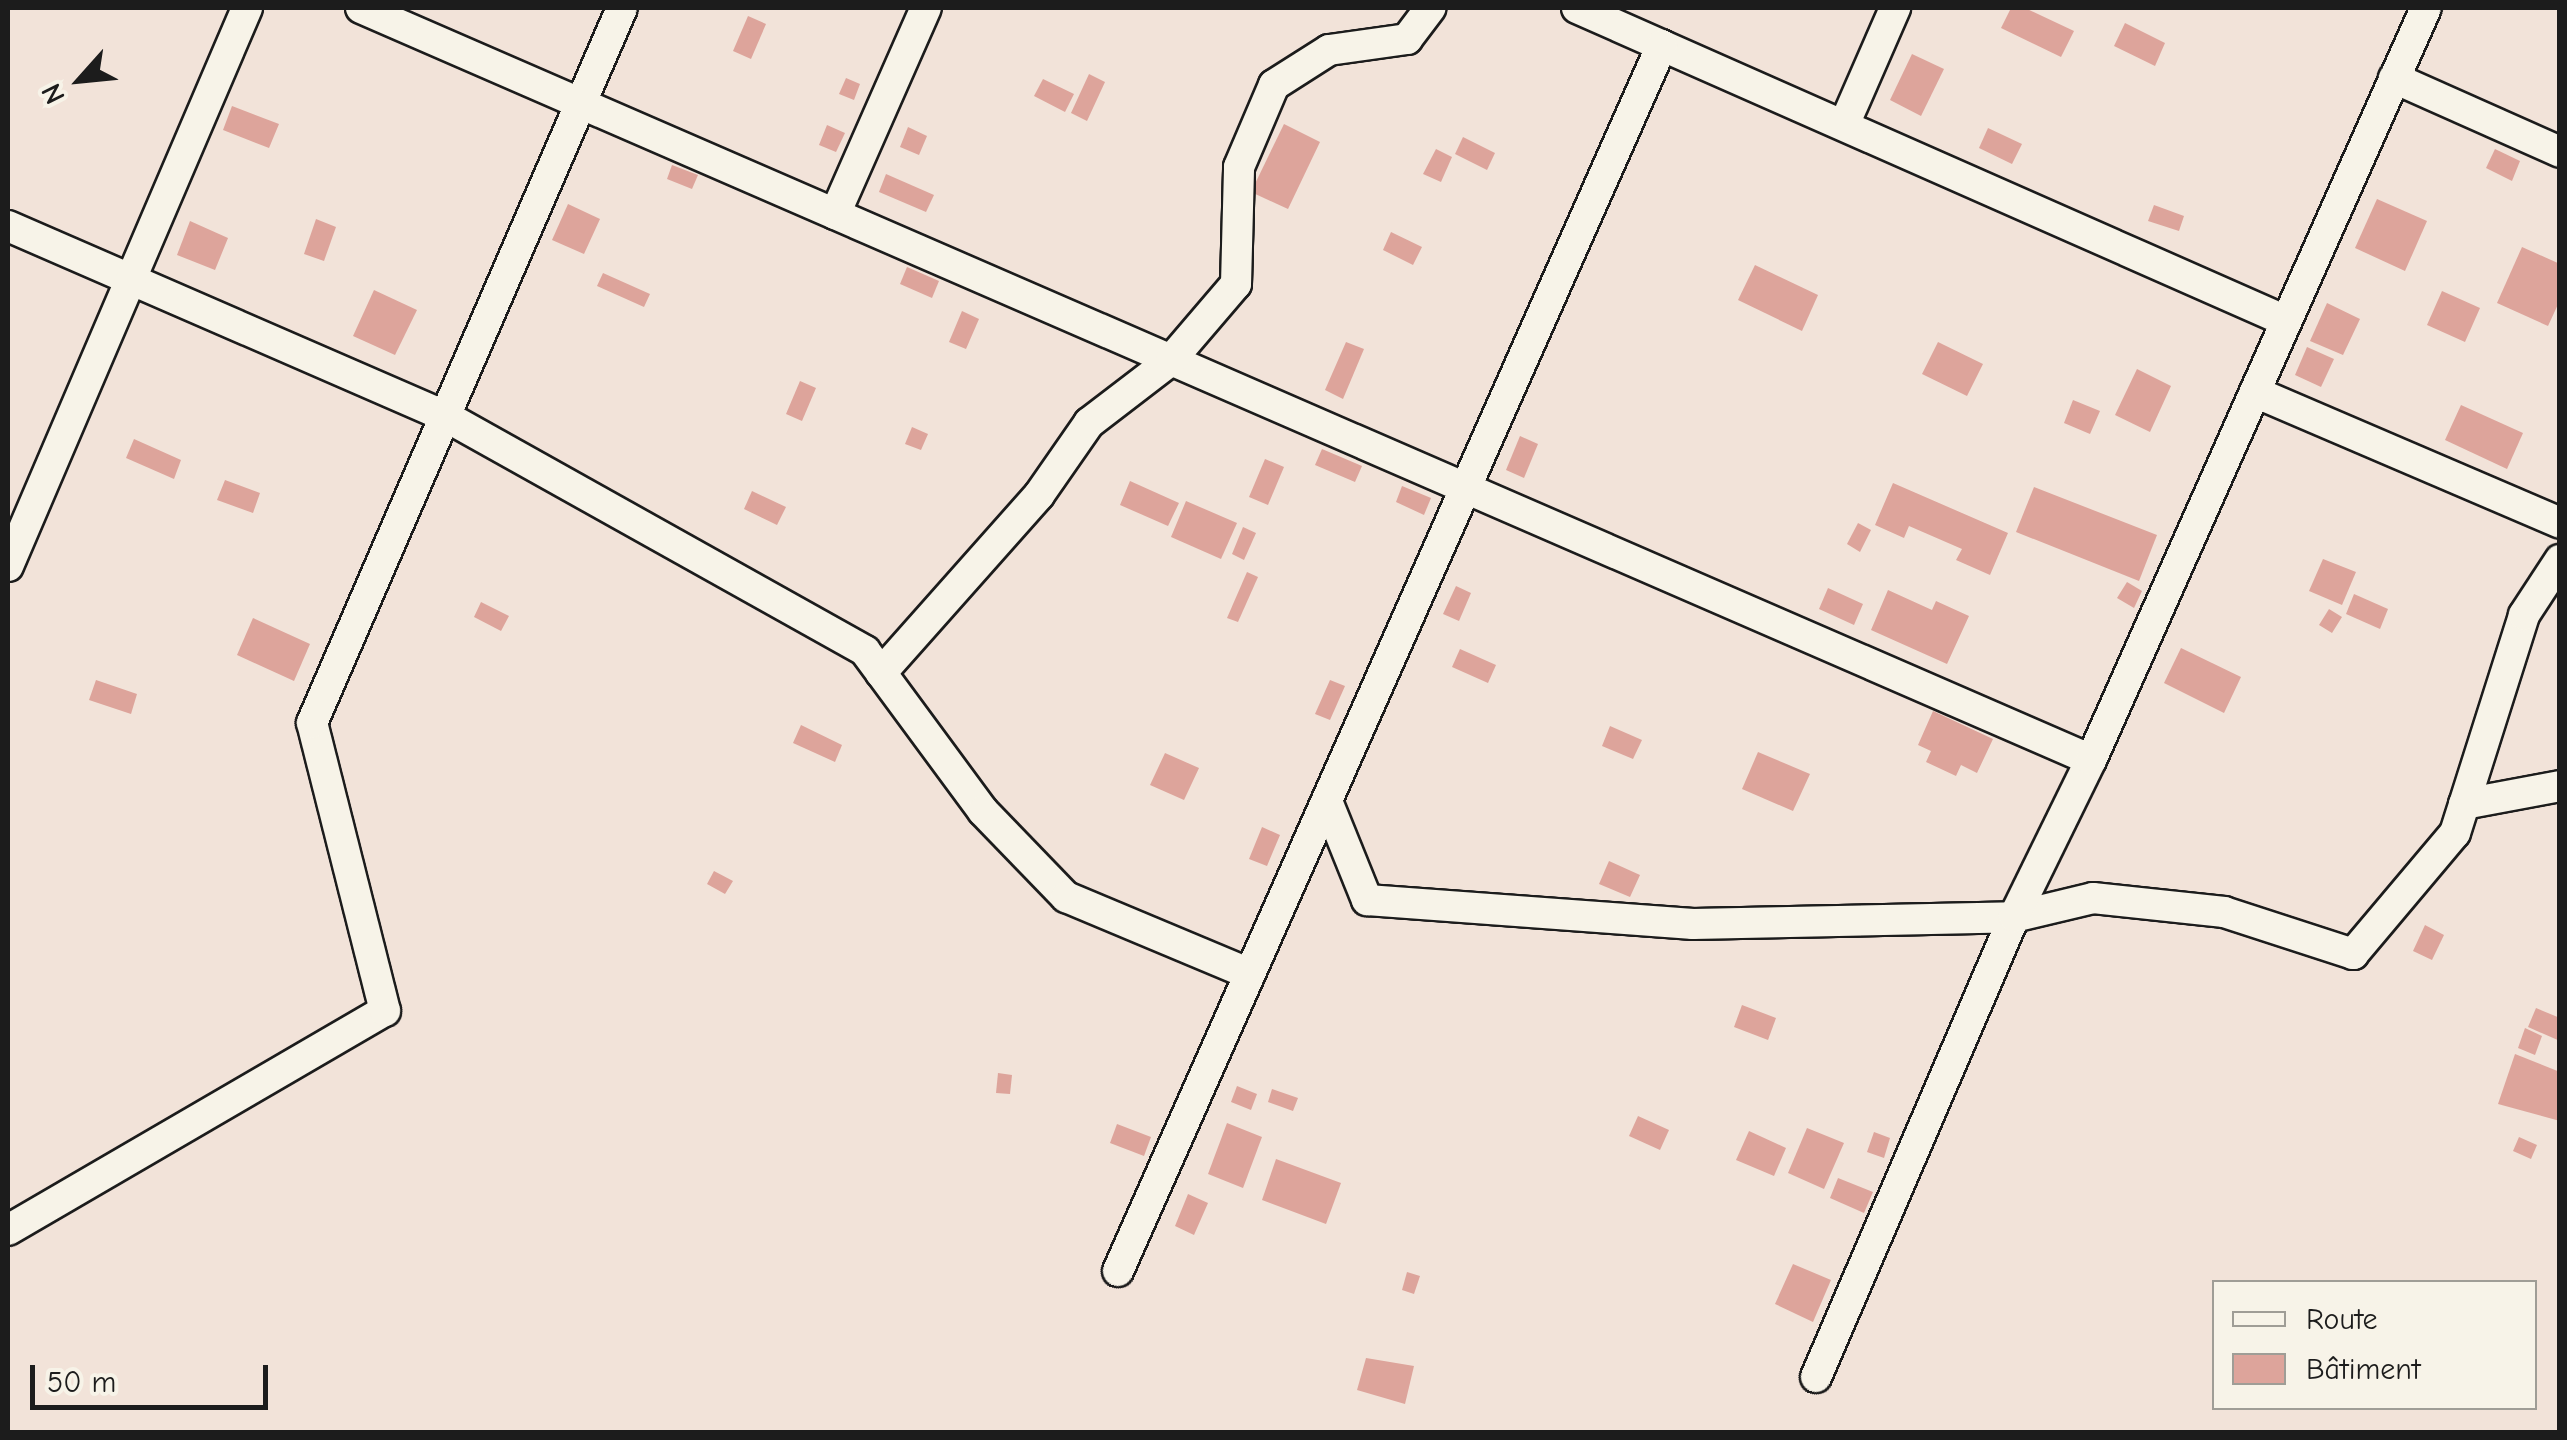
<!DOCTYPE html>
<html>
<head>
<meta charset="utf-8">
<style>
  body { margin:0 }
  #map { position:relative; width:2567px; height:1440px; overflow:hidden; background:#f2e3d9; font-family:"Comic Neue",sans-serif }
  div>[style] { position:absolute }
  .building>* { inset:0; background:#dda49b }
  .roads { filter:drop-shadow(2px 0 #1c1c1c) drop-shadow(-2px 0 #1c1c1c) drop-shadow(0 2px #1c1c1c) drop-shadow(0 -2px #1c1c1c) }
  .minor>* { height:30px; margin:-15px; padding:0 15px; transform-origin:15px; border-radius:15px; background:#f7f3e8 }
  span { translate:-50% -50%; white-space:nowrap; text-align:center; line-height:1.15; -webkit-text-stroke:9px #f7f3e8; paint-order:stroke }
  .frame { position:absolute; inset:0; border:10px solid #1c1c1c; pointer-events:none }
  .legend { position:absolute; left:2212px; top:1280px; width:325px; height:130px; box-sizing:border-box; background:#f7f3e8; border:2px solid #9f9d96; margin:0; padding:12px 18px; list-style:none; font-size:30px; color:#1c1c1c }
  .legend li { display:flex; align-items:center; gap:20px; height:50px }
  .legend b { width:50px; border:2px solid #9f9d96 }
  .north { position:absolute; left:30px; top:30px; width:100px; height:100px; -webkit-text-stroke:8px #f7f3e8; paint-order:stroke; rotate:243deg; font-size:28px; font-weight:700; line-height:40px; text-align:center; color:#1c1c1c }
  .north::after { content:''; display:block; margin:auto; width:35px; height:45px; background:#1c1c1c; clip-path:polygon(50% 0,100% 100%,50% 72%,0 100%) }
  .scale { position:absolute; left:30px; top:1365px; width:238px; height:45px; box-sizing:border-box; border:5px solid #1c1c1c; border-top:0; padding-left:12px; font-size:30px; line-height:35px; white-space:nowrap; color:#1c1c1c; -webkit-text-stroke:8px #f7f3e8; paint-order:stroke }
</style>
</head>
<body>
<div id="map">
  <div class="building">
    <i style="clip-path:polygon(2011px 8px,2025px 8px,2074px 31px,2061px 57px,2001px 28px)"></i>
    <i style="clip-path:polygon(748px 16px,766px 24px,751px 59px,733px 51px)"></i>
    <i style="clip-path:polygon(2125px 23px,2165px 43px,2155px 66px,2114px 46px)"></i>
    <i style="clip-path:polygon(1912px 54px,1944px 69px,1921px 116px,1890px 100px)"></i>
    <i style="clip-path:polygon(1089px 74px,1105px 82px,1087px 121px,1071px 113px)"></i>
    <i style="clip-path:polygon(846px 78px,860px 84px,854px 100px,839px 94px)"></i>
    <i style="clip-path:polygon(1043px 79px,1074px 94px,1065px 112px,1034px 96px)"></i>
    <i style="clip-path:polygon(232px 106px,279px 124px,269px 148px,223px 130px)"></i>
    <i style="clip-path:polygon(1284px 124px,1320px 142px,1288px 209px,1251px 192px)"></i>
    <i style="clip-path:polygon(827px 125px,845px 133px,836px 152px,819px 145px)"></i>
    <i style="clip-path:polygon(908px 127px,927px 136px,919px 155px,900px 147px)"></i>
    <i style="clip-path:polygon(1988px 128px,2022px 144px,2012px 164px,1979px 148px)"></i>
    <i style="clip-path:polygon(1463px 137px,1495px 153px,1487px 170px,1455px 154px)"></i>
    <i style="clip-path:polygon(1436px 149px,1452px 157px,1441px 182px,1423px 174px)"></i>
    <i style="clip-path:polygon(2495px 149px,2520px 161px,2512px 181px,2486px 168px)"></i>
    <i style="clip-path:polygon(672px 165px,698px 175px,692px 189px,667px 179px)"></i>
    <i style="clip-path:polygon(886px 174px,934px 195px,926px 212px,879px 192px)"></i>
    <i style="clip-path:polygon(2377px 199px,2427px 221px,2405px 271px,2355px 248px)"></i>
    <i style="clip-path:polygon(568px 204px,600px 219px,584px 254px,552px 240px)"></i>
    <i style="clip-path:polygon(2154px 205px,2184px 216px,2179px 231px,2148px 221px)"></i>
    <i style="clip-path:polygon(316px 219px,336px 227px,324px 261px,304px 254px)"></i>
    <i style="clip-path:polygon(190px 221px,228px 238px,215px 270px,177px 255px)"></i>
    <i style="clip-path:polygon(1391px 232px,1422px 247px,1413px 265px,1383px 250px)"></i>
    <i style="clip-path:polygon(2522px 247px,2560px 264px,2560px 300px,2548px 326px,2497px 303px)"></i>
    <i style="clip-path:polygon(1755px 265px,1818px 295px,1802px 331px,1738px 300px)"></i>
    <i style="clip-path:polygon(907px 267px,939px 281px,932px 298px,900px 284px)"></i>
    <i style="clip-path:polygon(603px 273px,650px 294px,644px 307px,597px 286px)"></i>
    <i style="clip-path:polygon(374px 290px,417px 310px,395px 355px,353px 336px)"></i>
    <i style="clip-path:polygon(2442px 291px,2480px 308px,2465px 342px,2427px 325px)"></i>
    <i style="clip-path:polygon(2327px 303px,2360px 319px,2343px 355px,2310px 341px)"></i>
    <i style="clip-path:polygon(962px 311px,979px 319px,966px 349px,949px 342px)"></i>
    <i style="clip-path:polygon(1346px 342px,1364px 349px,1343px 399px,1325px 390px)"></i>
    <i style="clip-path:polygon(1938px 342px,1983px 364px,1967px 396px,1922px 374px)"></i>
    <i style="clip-path:polygon(2307px 347px,2334px 359px,2321px 387px,2295px 375px)"></i>
    <i style="clip-path:polygon(2137px 369px,2171px 386px,2150px 432px,2115px 415px)"></i>
    <i style="clip-path:polygon(800px 381px,816px 388px,802px 421px,786px 414px)"></i>
    <i style="clip-path:polygon(2073px 400px,2100px 411px,2090px 434px,2064px 423px)"></i>
    <i style="clip-path:polygon(2461px 405px,2523px 433px,2507px 469px,2445px 440px)"></i>
    <i style="clip-path:polygon(912px 427px,928px 434px,921px 450px,905px 444px)"></i>
    <i style="clip-path:polygon(1520px 436px,1538px 444px,1524px 478px,1506px 470px)"></i>
    <i style="clip-path:polygon(134px 439px,181px 460px,174px 479px,126px 458px)"></i>
    <i style="clip-path:polygon(1322px 449px,1362px 466px,1355px 482px,1315px 465px)"></i>
    <i style="clip-path:polygon(1265px 459px,1284px 467px,1268px 505px,1249px 497px)"></i>
    <i style="clip-path:polygon(225px 480px,260px 493px,253px 513px,217px 500px)"></i>
    <i style="clip-path:polygon(1130px 481px,1179px 503px,1168px 526px,1120px 505px)"></i>
    <i style="clip-path:polygon(1893px 483px,2008px 533px,1990px 575px,1956px 560px,1962px 549px,1909px 526px,1904px 538px,1875px 525px)"></i>
    <i style="clip-path:polygon(1402px 486px,1431px 498px,1424px 515px,1396px 502px)"></i>
    <i style="clip-path:polygon(2034px 487px,2157px 535px,2139px 581px,2016px 532px)"></i>
    <i style="clip-path:polygon(752px 491px,786px 507px,777px 525px,744px 509px)"></i>
    <i style="clip-path:polygon(1186px 501px,1237px 523px,1221px 559px,1171px 537px)"></i>
    <i style="clip-path:polygon(1858px 523px,1871px 530px,1860px 552px,1847px 544px)"></i>
    <i style="clip-path:polygon(1243px 527px,1256px 533px,1244px 560px,1232px 554px)"></i>
    <i style="clip-path:polygon(2323px 559px,2356px 572px,2342px 605px,2309px 591px)"></i>
    <i style="clip-path:polygon(1247px 572px,1258px 577px,1238px 622px,1227px 618px)"></i>
    <i style="clip-path:polygon(2127px 582px,2142px 591px,2134px 608px,2117px 598px)"></i>
    <i style="clip-path:polygon(1456px 586px,1471px 593px,1459px 621px,1443px 614px)"></i>
    <i style="clip-path:polygon(1828px 588px,1863px 604px,1854px 625px,1819px 609px)"></i>
    <i style="clip-path:polygon(1888px 590px,1932px 610px,1936px 601px,1969px 616px,1947px 664px,1871px 630px)"></i>
    <i style="clip-path:polygon(2354px 594px,2388px 609px,2380px 629px,2346px 614px)"></i>
    <i style="clip-path:polygon(481px 602px,509px 616px,501px 631px,474px 617px)"></i>
    <i style="clip-path:polygon(2329px 609px,2342px 617px,2332px 633px,2319px 625px)"></i>
    <i style="clip-path:polygon(253px 618px,310px 644px,294px 681px,237px 655px)"></i>
    <i style="clip-path:polygon(2181px 648px,2241px 677px,2224px 713px,2164px 683px)"></i>
    <i style="clip-path:polygon(1460px 649px,1496px 665px,1488px 683px,1452px 667px)"></i>
    <i style="clip-path:polygon(96px 680px,137px 694px,131px 714px,89px 700px)"></i>
    <i style="clip-path:polygon(1330px 680px,1345px 686px,1330px 720px,1315px 714px)"></i>
    <i style="clip-path:polygon(1933px 711px,1993px 739px,1977px 773px,1961px 765px,1956px 776px,1926px 762px,1931px 751px,1918px 745px)"></i>
    <i style="clip-path:polygon(801px 725px,842px 745px,835px 762px,793px 743px)"></i>
    <i style="clip-path:polygon(1610px 726px,1642px 740px,1633px 759px,1602px 746px)"></i>
    <i style="clip-path:polygon(1758px 752px,1810px 774px,1793px 811px,1742px 789px)"></i>
    <i style="clip-path:polygon(1165px 753px,1199px 768px,1184px 800px,1150px 785px)"></i>
    <i style="clip-path:polygon(1262px 827px,1280px 835px,1267px 866px,1249px 859px)"></i>
    <i style="clip-path:polygon(1609px 861px,1640px 875px,1630px 897px,1599px 884px)"></i>
    <i style="clip-path:polygon(714px 871px,733px 881px,725px 894px,707px 884px)"></i>
    <i style="clip-path:polygon(2425px 925px,2444px 935px,2432px 960px,2413px 951px)"></i>
    <i style="clip-path:polygon(1742px 1005px,1776px 1018px,1768px 1040px,1734px 1027px)"></i>
    <i style="clip-path:polygon(2536px 1008px,2560px 1018px,2560px 1041px,2528px 1027px)"></i>
    <i style="clip-path:polygon(2525px 1028px,2542px 1036px,2535px 1055px,2518px 1048px)"></i>
    <i style="clip-path:polygon(2515px 1054px,2560px 1072px,2560px 1121px,2498px 1104px)"></i>
    <i style="clip-path:polygon(998px 1073px,1012px 1075px,1010px 1094px,996px 1093px)"></i>
    <i style="clip-path:polygon(1237px 1086px,1257px 1094px,1251px 1110px,1231px 1102px)"></i>
    <i style="clip-path:polygon(1272px 1089px,1298px 1098px,1293px 1111px,1268px 1102px)"></i>
    <i style="clip-path:polygon(1638px 1116px,1669px 1130px,1660px 1150px,1629px 1136px)"></i>
    <i style="clip-path:polygon(1227px 1123px,1262px 1137px,1243px 1188px,1208px 1174px)"></i>
    <i style="clip-path:polygon(1117px 1124px,1151px 1137px,1144px 1156px,1110px 1143px)"></i>
    <i style="clip-path:polygon(1807px 1128px,1844px 1143px,1824px 1189px,1788px 1173px)"></i>
    <i style="clip-path:polygon(1749px 1131px,1786px 1148px,1774px 1176px,1736px 1160px)"></i>
    <i style="clip-path:polygon(1874px 1132px,1890px 1138px,1884px 1158px,1867px 1152px)"></i>
    <i style="clip-path:polygon(2519px 1137px,2537px 1145px,2531px 1159px,2513px 1151px)"></i>
    <i style="clip-path:polygon(1276px 1159px,1341px 1183px,1326px 1224px,1262px 1200px)"></i>
    <i style="clip-path:polygon(1838px 1178px,1873px 1192px,1864px 1213px,1830px 1198px)"></i>
    <i style="clip-path:polygon(1188px 1194px,1208px 1203px,1194px 1235px,1175px 1226px)"></i>
    <i style="clip-path:polygon(1793px 1264px,1831px 1280px,1813px 1322px,1775px 1304px)"></i>
    <i style="clip-path:polygon(1407px 1272px,1420px 1276px,1414px 1294px,1402px 1290px)"></i>
    <i style="clip-path:polygon(1366px 1358px,1414px 1366px,1405px 1404px,1357px 1390px)"></i>
  </div>
  <div class="roads">
    <div class="minor">
      <i style="left:361px;top:8px;width:1886px;rotate:23.49deg"></i>
      <i style="left:1577px;top:8px;width:775px;rotate:23.82deg"></i>
      <i style="left:2394px;top:78px;width:182px;rotate:24deg"></i>
      <i style="left:1844px;top:125px;width:128px;rotate:-66.4deg"></i>
      <i style="left:835px;top:214px;width:225px;rotate:-66.2deg"></i>
      <i style="left:8px;top:226px;width:477px;rotate:23.5deg"></i>
      <i style="left:445px;top:416px;width:481px;rotate:29.2deg"></i>
      <i style="left:865px;top:651px;width:199px;rotate:53.6deg"></i>
      <i style="left:983px;top:811px;width:120px;rotate:46deg"></i>
      <i style="left:1066px;top:897px;width:199px;rotate:22.7deg"></i>
      <i style="left:2255px;top:392px;width:332px;rotate:23.2deg"></i>
      <i style="left:8px;top:566px;width:607px;rotate:-66.81deg"></i>
      <i style="left:881px;top:673px;width:238px;rotate:-48.4deg"></i>
      <i style="left:1039px;top:495px;width:88px;rotate:-55.2deg"></i>
      <i style="left:1089px;top:423px;width:103px;rotate:-37.5deg"></i>
      <i style="left:1171px;top:360px;width:100px;rotate:-49.5deg"></i>
      <i style="left:1236px;top:284px;width:117px;rotate:-88.5deg"></i>
      <i style="left:1239px;top:167px;width:89px;rotate:-66.9deg"></i>
      <i style="left:1274px;top:85px;width:65px;rotate:-32.5deg"></i>
      <i style="left:1329px;top:50px;width:79px;rotate:-8deg"></i>
      <i style="left:1407px;top:39px;width:39px;rotate:-53deg"></i>
      <i style="left:1327px;top:801px;width:107px;rotate:68deg"></i>
      <i style="left:1367px;top:900px;width:327px;rotate:4.2deg"></i>
      <i style="left:1693px;top:924px;width:321px;rotate:-1.2deg"></i>
      <i style="left:2014px;top:917px;width:81px;rotate:-13.5deg"></i>
      <i style="left:2093px;top:898px;width:132px;rotate:6.1deg"></i>
      <i style="left:2224px;top:912px;width:136px;rotate:18deg"></i>
      <i style="left:2353px;top:954px;width:158px;rotate:-49.9deg"></i>
      <i style="left:2455px;top:833px;width:229px;rotate:-72.4deg"></i>
      <i style="left:2524px;top:615px;width:66px;rotate:-56.8deg"></i>
      <i style="left:2464px;top:804px;width:98px;rotate:-10.6deg"></i>
      <i style="left:8px;top:1230px;width:436px;rotate:-30.2deg"></i>
      <i style="left:385px;top:1011px;width:297px;rotate:-104.2deg"></i>
      <i style="left:312px;top:723px;width:779px;rotate:-66.56deg"></i>
      <i style="left:1118px;top:1271px;width:1341px;rotate:-66.07deg"></i>
      <i style="left:1816px;top:1377px;width:501px;rotate:-66.71deg"></i>
      <i style="left:2014px;top:917px;width:175px;rotate:-63.9deg"></i>
      <i style="left:2091px;top:760px;width:823px;rotate:-65.99deg"></i>
    </div>
  </div>
  <div class="frame"></div>
  <ul class="legend">
  <li><b style="height:12px;background:#f7f3e8"></b>Route</li>
  <li><b style="height:28px;background:#dda49b"></b>Bâtiment</li>
  </ul>
  <div class="north">N</div>
  <div class="scale">50 m</div>
</div>
</body>
</html>
